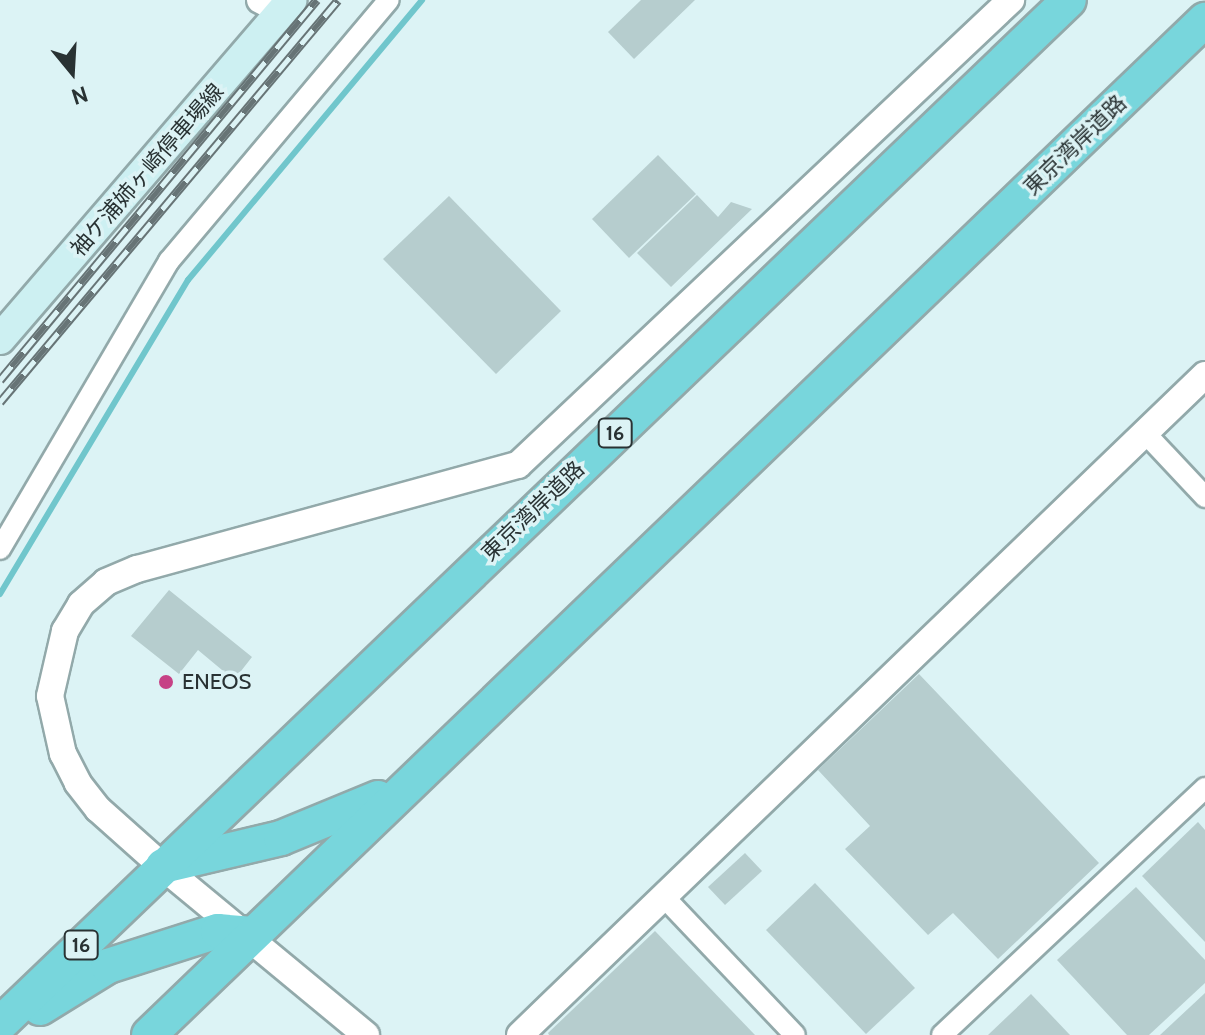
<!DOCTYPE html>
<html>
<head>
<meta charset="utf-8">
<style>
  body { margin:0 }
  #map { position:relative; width:1205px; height:1035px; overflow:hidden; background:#dcf3f5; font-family:Cabin,"Noto Sans JP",sans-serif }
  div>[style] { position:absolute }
  .stream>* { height:6px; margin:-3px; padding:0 3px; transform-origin:3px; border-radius:3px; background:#70c6cc }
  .building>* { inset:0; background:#b6cdce }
  .roads { filter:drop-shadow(2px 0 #92a9aa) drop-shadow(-2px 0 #92a9aa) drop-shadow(0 2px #92a9aa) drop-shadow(0 -2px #92a9aa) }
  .minor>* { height:20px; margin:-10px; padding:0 10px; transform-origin:10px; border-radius:10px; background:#fff }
  .tertiary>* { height:26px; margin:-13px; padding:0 13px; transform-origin:13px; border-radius:13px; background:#fff }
  .secondary>* { height:30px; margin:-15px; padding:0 15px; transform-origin:15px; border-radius:15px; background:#cdf0f2 }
  .trunk>* { height:34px; margin:-17px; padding:0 17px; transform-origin:17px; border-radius:17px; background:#78d6dc }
  .rail>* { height:9px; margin-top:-4.5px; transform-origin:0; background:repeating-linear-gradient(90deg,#dcf3f5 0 18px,#677476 0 36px); box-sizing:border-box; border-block:2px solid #677476 }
  .dots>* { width:22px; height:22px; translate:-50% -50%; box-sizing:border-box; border:4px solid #dcf3f5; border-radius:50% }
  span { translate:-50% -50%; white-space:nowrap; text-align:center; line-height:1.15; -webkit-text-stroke:7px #dcf3f5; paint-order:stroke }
  .shield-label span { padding:2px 6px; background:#dcf3f5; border:2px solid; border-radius:6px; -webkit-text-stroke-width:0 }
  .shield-label { font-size:20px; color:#293233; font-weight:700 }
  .street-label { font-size:22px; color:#293233 }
  .poi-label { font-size:22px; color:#293233 }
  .left { translate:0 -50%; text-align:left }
  .north { position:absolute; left:32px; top:32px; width:80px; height:80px; -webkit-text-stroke:6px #dcf3f5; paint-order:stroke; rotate:162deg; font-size:22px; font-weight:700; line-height:32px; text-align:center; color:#293233 }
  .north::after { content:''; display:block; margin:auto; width:28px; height:36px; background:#293233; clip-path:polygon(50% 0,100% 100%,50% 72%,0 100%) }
</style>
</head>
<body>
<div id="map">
  <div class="stream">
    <i style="left:0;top:594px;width:366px;rotate:-59.1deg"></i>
    <i style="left:188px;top:280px;width:365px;rotate:-50.1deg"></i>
  </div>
  <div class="building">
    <i style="clip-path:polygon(641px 0,695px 0,634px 59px,608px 32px)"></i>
    <i style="clip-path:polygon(658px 155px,696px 194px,629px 258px,592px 219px)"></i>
    <i style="clip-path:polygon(697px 195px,718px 217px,731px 202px,752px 209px,671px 287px,637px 253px)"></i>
    <i style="clip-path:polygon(449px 196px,561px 311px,496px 374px,383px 259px)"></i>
    <i style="clip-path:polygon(169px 590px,252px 657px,234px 680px,198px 650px,179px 674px,131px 636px)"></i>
    <i style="clip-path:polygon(919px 674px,1099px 863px,998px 959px,953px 913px,928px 935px,845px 849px,870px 826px,818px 770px)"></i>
    <i style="clip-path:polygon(1198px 822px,1205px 830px,1205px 942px,1142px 876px)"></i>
    <i style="clip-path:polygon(745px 853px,762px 871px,725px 905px,708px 887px)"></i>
    <i style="clip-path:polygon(815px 883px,915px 988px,866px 1034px,766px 930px)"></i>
    <i style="clip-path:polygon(1136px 887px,1205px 960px,1205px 983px,1149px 1035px,1127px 1035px,1057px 960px)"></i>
    <i style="clip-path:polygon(655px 931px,755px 1035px,549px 1035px,548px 1033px)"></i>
    <i style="clip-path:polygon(1205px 993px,1205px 1035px,1160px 1035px)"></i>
    <i style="clip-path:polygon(1031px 994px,1070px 1035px,988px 1035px)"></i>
  </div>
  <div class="roads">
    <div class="minor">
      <i style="left:1145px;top:433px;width:88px;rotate:46.8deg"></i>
      <i style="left:0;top:549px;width:334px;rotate:-59.6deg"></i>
      <i style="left:169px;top:261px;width:341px;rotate:-49.9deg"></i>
      <i style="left:664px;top:897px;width:190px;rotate:46.5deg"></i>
      <i style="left:942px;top:1035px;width:361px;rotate:-43.2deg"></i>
    </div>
    <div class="tertiary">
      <i style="left:260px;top:0;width:25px;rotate:27deg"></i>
      <i style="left:366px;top:1035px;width:265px;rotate:-140.4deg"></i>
      <i style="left:162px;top:866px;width:86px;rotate:-138.3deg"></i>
      <i style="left:98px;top:809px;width:33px;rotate:-128deg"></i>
      <i style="left:78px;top:783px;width:33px;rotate:-117deg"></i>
      <i style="left:63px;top:754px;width:59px;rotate:-102.6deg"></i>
      <i style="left:50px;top:696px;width:67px;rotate:-77deg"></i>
      <i style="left:65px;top:631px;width:31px;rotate:-59deg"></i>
      <i style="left:81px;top:604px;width:33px;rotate:-41deg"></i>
      <i style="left:106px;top:582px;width:34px;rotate:-23deg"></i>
      <i style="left:137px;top:569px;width:395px;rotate:-15.3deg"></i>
      <i style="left:518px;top:465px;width:678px;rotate:-43.33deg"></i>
      <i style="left:520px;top:1035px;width:951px;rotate:-43.94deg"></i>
    </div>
    <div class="secondary">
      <i style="left:0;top:339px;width:447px;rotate:-49.3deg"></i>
    </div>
    <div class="trunk">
      <i style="left:163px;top:866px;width:121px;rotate:-13.3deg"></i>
      <i style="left:281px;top:838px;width:105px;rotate:-22.4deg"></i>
      <i style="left:40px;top:1008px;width:80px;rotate:-31.7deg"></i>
      <i style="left:108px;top:966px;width:115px;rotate:-17.7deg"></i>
      <i style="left:218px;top:931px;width:32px;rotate:5deg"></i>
      <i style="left:0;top:1024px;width:1480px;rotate:-43.77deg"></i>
      <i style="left:149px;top:1035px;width:1465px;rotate:-43.87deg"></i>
    </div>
  </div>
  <div class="rail">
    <i style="left:0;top:380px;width:495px;rotate:-50.2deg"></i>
    <i style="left:0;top:402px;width:525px;rotate:-49.94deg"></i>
  </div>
  <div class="dots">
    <i style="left:166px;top:682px;background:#c64286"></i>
  </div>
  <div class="shield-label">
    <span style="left:615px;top:433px">16</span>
    <span style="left:81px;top:945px">16</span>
  </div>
  <div class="street-label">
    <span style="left:1075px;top:145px;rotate:-44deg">東京湾岸道路</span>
    <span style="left:147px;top:170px;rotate:-49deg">袖ケ浦姉ヶ崎停車場線</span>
    <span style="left:533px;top:511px;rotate:-44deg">東京湾岸道路</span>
  </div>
  <div class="poi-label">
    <span class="left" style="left:182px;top:682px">ENEOS</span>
  </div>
  <div class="north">N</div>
</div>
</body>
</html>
